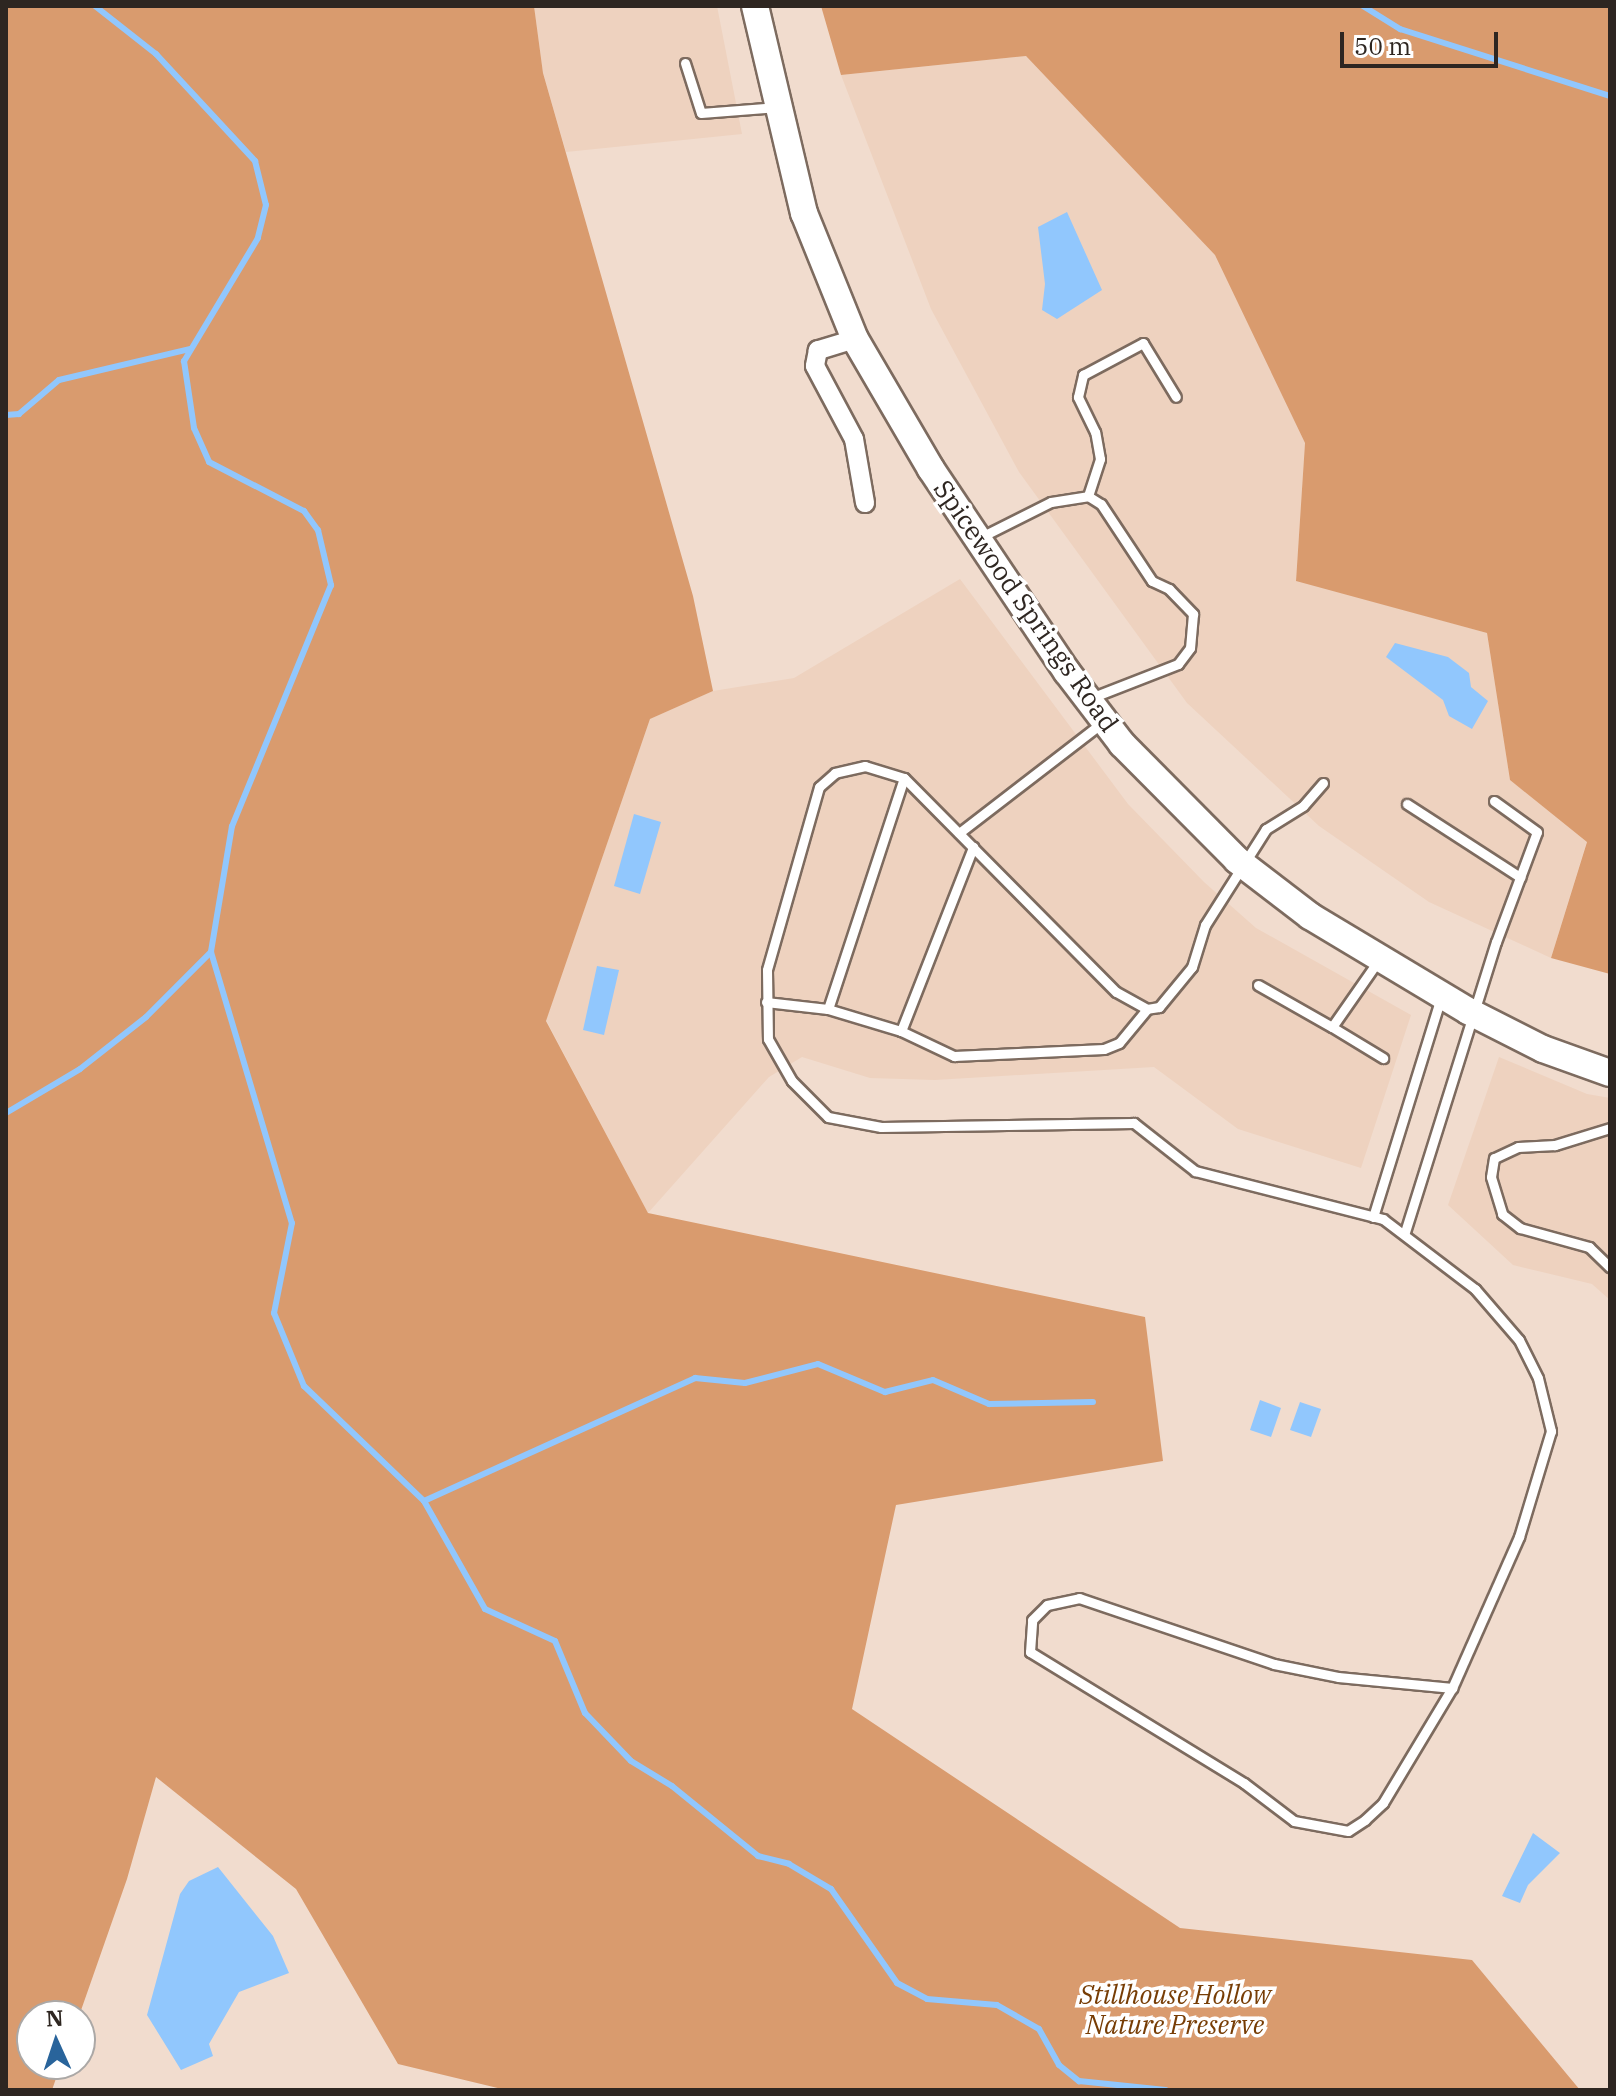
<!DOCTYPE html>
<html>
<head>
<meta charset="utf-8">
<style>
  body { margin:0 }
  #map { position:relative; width:1616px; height:2096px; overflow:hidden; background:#f1dcce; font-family:"IBM Plex Serif",serif }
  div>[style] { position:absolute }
  .built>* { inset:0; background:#eed2bf }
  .forest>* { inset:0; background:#d99b6e }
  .water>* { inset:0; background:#91c7fd }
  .stream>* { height:6px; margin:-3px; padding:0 3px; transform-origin:3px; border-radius:3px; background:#91c7fd }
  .roads { filter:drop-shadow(2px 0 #7d6b5f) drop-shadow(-2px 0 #7d6b5f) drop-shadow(0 2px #7d6b5f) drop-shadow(0 -2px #7d6b5f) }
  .service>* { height:9px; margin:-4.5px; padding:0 4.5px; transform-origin:4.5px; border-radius:4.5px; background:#fff }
  .minor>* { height:18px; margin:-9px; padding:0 9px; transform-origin:9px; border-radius:9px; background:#fff }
  .secondary>* { height:26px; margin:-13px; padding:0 13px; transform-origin:13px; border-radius:13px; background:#fff }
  span { translate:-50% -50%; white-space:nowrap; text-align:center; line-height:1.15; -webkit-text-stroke:7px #fff; paint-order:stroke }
  .street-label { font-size:26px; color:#2e2621 }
  .park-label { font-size:26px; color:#773d05; font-style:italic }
  .frame { position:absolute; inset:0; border:8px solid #2e2621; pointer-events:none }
  .north { position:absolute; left:16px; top:2000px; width:80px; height:80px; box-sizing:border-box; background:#fff; border:2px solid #aba8a6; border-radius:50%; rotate:357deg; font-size:22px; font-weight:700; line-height:32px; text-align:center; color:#2e2621 }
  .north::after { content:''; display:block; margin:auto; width:28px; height:36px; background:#29649b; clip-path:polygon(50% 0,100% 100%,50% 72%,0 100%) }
  .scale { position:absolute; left:1340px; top:32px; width:158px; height:36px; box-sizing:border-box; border:4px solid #2e2621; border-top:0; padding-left:10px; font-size:24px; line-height:28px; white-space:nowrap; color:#2e2621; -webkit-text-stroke:6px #fff; paint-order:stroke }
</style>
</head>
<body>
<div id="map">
  <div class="built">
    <i style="clip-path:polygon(534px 6px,717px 6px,742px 134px,566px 152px,543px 73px)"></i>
    <i style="clip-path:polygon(1026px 56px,1216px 255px,1305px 443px,1296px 580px,1487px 633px,1510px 780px,1587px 841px,1551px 958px,1429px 902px,1319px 826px,1187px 703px,1019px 472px,931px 309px,841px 75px)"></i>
    <i style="clip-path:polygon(960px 579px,1128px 804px,1204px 882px,1256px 928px,1411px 1015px,1361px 1168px,1238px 1129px,1154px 1067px,935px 1080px,870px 1078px,802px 1057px,769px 1077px,648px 1213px,546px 1020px,650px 719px,713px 691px,794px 678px)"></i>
    <i style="clip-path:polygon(1499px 1057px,1587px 1094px,1610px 1098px,1610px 1300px,1592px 1284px,1513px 1265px,1448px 1205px)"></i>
  </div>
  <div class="forest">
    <i style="clip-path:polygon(6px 6px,534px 6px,543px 73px,693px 596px,713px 691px,650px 719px,546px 1021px,648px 1213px,1145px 1317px,1163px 1461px,896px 1505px,852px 1709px,1180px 1928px,1472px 1960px,1580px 2090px,506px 2090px,398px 2064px,296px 1889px,156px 1777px,127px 1879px,79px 2016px,32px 2016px,32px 2064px,61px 2064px,52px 2090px,6px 2090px)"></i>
    <i style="clip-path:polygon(821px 6px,1610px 6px,1610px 974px,1551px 958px,1587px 842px,1510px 780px,1487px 633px,1296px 581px,1305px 443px,1215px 255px,1026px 56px,841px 75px)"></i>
  </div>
  <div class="water">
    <i style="clip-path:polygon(1067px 212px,1102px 290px,1057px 319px,1042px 310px,1045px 284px,1038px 227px)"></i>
    <i style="clip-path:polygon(1395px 643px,1448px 657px,1469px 673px,1471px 687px,1488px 701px,1472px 729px,1449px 716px,1443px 700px,1386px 657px)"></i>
    <i style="clip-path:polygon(634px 814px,661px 822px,640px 894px,614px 886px)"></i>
    <i style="clip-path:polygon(597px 966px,619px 970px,604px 1035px,583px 1030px)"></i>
    <i style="clip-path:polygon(1260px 1400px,1281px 1408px,1271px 1437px,1250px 1430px)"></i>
    <i style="clip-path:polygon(1300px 1402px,1321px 1409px,1311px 1437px,1290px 1430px)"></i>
    <i style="clip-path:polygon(1533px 1833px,1560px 1853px,1528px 1885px,1520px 1903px,1502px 1896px)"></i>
    <i style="clip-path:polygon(218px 1867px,273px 1936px,289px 1973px,239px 1992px,209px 2044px,213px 2056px,181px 2070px,147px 2015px,180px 1894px,189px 1881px)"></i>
  </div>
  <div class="stream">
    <i style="left:95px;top:6px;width:78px;rotate:38.2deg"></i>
    <i style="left:156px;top:54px;width:146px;rotate:47.2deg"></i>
    <i style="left:255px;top:161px;width:45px;rotate:76deg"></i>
    <i style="left:266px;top:205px;width:34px;rotate:104deg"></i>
    <i style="left:258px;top:238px;width:144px;rotate:121deg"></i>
    <i style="left:184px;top:361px;width:68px;rotate:81.5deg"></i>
    <i style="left:194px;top:428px;width:37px;rotate:66deg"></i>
    <i style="left:209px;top:462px;width:107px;rotate:27.3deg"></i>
    <i style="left:304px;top:511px;width:24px;rotate:54deg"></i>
    <i style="left:318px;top:530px;width:57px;rotate:76.7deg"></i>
    <i style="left:331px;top:585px;width:261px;rotate:112.3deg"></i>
    <i style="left:232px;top:826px;width:128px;rotate:99.5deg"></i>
    <i style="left:211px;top:952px;width:283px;rotate:73.4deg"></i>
    <i style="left:292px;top:1223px;width:92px;rotate:101.3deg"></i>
    <i style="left:274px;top:1313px;width:79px;rotate:67.7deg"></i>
    <i style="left:304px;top:1386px;width:166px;rotate:43.8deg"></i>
    <i style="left:424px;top:1501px;width:124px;rotate:60.5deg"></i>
    <i style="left:485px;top:1609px;width:77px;rotate:24.6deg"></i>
    <i style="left:555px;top:1641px;width:78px;rotate:67.4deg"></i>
    <i style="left:585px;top:1713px;width:66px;rotate:46.2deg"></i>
    <i style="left:631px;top:1761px;width:48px;rotate:31.4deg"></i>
    <i style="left:672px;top:1786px;width:111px;rotate:39.1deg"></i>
    <i style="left:758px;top:1856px;width:32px;rotate:14deg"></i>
    <i style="left:789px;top:1864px;width:49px;rotate:30.8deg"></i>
    <i style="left:831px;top:1889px;width:115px;rotate:54.9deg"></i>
    <i style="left:897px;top:1983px;width:34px;rotate:28deg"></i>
    <i style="left:927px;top:1999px;width:70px;rotate:4.9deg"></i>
    <i style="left:997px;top:2005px;width:48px;rotate:29.7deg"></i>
    <i style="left:1039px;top:2029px;width:41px;rotate:60.9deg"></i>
    <i style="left:1059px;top:2065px;width:26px;rotate:39deg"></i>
    <i style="left:1079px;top:2081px;width:87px;rotate:5.9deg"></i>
    <i style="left:1363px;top:6px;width:44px;rotate:31.9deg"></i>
    <i style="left:1400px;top:29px;width:220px;rotate:17.7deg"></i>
    <i style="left:6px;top:415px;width:13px;rotate:-4deg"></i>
    <i style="left:19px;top:414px;width:52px;rotate:-40.4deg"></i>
    <i style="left:59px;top:380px;width:135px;rotate:-13.3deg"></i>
    <i style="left:6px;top:1113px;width:86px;rotate:-30.7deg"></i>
    <i style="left:80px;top:1069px;width:84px;rotate:-38.2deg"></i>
    <i style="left:146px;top:1017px;width:92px;rotate:-45deg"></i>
    <i style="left:424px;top:1501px;width:298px;rotate:-24.4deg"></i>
    <i style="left:695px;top:1378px;width:50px;rotate:5.7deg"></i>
    <i style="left:745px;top:1383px;width:75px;rotate:-14.6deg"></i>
    <i style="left:818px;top:1364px;width:73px;rotate:22.7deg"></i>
    <i style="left:885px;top:1392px;width:49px;rotate:-14deg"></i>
    <i style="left:933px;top:1380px;width:61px;rotate:23.2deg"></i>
    <i style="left:989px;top:1404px;width:104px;rotate:-1.1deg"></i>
  </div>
  <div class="roads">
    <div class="service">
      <i style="left:685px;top:63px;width:52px;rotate:72.3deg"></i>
      <i style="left:701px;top:113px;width:77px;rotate:-4.5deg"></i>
      <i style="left:1088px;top:496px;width:39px;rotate:-72deg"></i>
      <i style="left:1100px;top:459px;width:27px;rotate:-100deg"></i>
      <i style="left:1095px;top:432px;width:39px;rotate:-116deg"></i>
      <i style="left:1078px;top:397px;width:23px;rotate:-77deg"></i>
      <i style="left:1083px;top:375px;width:68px;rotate:-28.1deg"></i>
      <i style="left:1143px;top:343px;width:63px;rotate:58.6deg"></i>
      <i style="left:981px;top:537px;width:78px;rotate:-26.6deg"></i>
      <i style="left:1051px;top:502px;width:37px;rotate:-9deg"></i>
      <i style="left:1088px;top:496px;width:15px;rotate:32deg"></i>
      <i style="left:1101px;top:504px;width:92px;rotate:56.5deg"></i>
      <i style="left:1152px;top:581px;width:19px;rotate:25deg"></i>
      <i style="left:1169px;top:589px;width:35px;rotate:46deg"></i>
      <i style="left:1193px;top:614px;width:34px;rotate:95deg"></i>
      <i style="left:1190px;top:648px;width:20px;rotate:127deg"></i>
      <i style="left:1178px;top:664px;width:93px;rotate:158.7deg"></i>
      <i style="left:1323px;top:783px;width:30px;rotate:131deg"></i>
      <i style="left:1303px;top:806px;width:44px;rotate:148.1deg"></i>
      <i style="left:1266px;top:829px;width:114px;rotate:122.4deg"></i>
      <i style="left:1205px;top:925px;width:44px;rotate:107.2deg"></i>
      <i style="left:1192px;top:967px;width:52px;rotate:129.5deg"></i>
      <i style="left:1159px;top:1007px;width:12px;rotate:171deg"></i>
      <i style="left:1147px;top:1009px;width:35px;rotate:-151deg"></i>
      <i style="left:1116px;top:992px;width:301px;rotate:-134.7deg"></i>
      <i style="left:904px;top:778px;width:41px;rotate:-162.9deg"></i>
      <i style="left:865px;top:766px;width:31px;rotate:167deg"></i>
      <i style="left:835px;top:773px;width:21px;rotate:139deg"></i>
      <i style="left:819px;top:787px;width:190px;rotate:105.9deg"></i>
      <i style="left:767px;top:970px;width:69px;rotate:89.2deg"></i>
      <i style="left:768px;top:1039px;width:48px;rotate:60.3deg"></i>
      <i style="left:792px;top:1081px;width:51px;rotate:45deg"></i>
      <i style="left:828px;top:1117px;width:54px;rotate:10.7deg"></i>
      <i style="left:881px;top:1127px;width:253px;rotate:-0.9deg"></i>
      <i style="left:1134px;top:1123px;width:78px;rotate:38.2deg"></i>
      <i style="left:1195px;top:1171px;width:194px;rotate:14.3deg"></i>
      <i style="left:1383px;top:1219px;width:116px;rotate:37.3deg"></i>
      <i style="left:1475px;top:1289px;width:67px;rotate:49.2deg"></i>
      <i style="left:1519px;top:1340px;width:42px;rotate:63.4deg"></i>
      <i style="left:1538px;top:1378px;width:55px;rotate:76.2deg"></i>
      <i style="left:1551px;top:1431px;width:111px;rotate:106.8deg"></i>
      <i style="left:1519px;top:1537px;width:165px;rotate:113.9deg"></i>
      <i style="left:1452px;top:1688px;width:134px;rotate:121deg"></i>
      <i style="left:1383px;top:1803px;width:25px;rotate:137deg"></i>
      <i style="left:1365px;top:1820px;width:20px;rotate:147deg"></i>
      <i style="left:1348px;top:1831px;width:55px;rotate:-169.5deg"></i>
      <i style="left:1294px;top:1821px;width:63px;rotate:-142.8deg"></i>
      <i style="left:1244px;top:1783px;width:251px;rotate:-148.5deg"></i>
      <i style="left:1030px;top:1652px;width:32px;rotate:-86deg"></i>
      <i style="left:1032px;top:1620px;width:21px;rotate:-45deg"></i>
      <i style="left:1047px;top:1605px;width:33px;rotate:-12deg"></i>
      <i style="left:1079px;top:1598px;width:206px;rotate:18.7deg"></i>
      <i style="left:1274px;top:1664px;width:65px;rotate:11.5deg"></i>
      <i style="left:1338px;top:1677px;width:115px;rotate:5.5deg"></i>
      <i style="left:1407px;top:804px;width:135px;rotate:32.9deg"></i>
      <i style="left:959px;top:833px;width:180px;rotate:-37.6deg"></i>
      <i style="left:1378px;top:961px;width:80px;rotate:124.9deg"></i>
      <i style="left:1332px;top:1027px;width:60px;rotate:31.3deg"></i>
      <i style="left:1258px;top:985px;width:85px;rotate:29.6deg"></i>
      <i style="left:766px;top:1002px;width:62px;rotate:6.4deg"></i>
      <i style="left:828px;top:1009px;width:76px;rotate:16.8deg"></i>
      <i style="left:901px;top:1031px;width:198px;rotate:-68.6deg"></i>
      <i style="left:828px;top:1009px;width:243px;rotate:-71.8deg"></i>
      <i style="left:901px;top:1031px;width:59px;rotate:25.3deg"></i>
      <i style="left:954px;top:1056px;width:150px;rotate:-2.7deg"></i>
      <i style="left:1104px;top:1049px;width:16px;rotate:-22deg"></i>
      <i style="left:1119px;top:1043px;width:44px;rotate:-50.5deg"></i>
      <i style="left:1610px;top:1128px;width:58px;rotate:162.8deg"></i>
      <i style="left:1555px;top:1145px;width:37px;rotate:177deg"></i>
      <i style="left:1518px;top:1147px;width:26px;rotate:155deg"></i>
      <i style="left:1494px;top:1158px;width:19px;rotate:99deg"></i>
      <i style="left:1491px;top:1177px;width:39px;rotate:73deg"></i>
      <i style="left:1502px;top:1214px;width:23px;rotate:38deg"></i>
      <i style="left:1520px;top:1228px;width:72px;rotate:15.4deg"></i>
      <i style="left:1589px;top:1247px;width:29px;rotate:44deg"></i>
      <i style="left:1373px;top:1217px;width:227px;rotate:-72.8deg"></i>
      <i style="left:1405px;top:1232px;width:304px;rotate:-72.6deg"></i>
      <i style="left:1496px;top:942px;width:117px;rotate:-69.6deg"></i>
      <i style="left:1537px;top:832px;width:53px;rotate:-144.2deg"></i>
    </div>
    <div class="minor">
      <i style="left:855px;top:339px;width:39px;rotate:163deg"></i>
      <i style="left:818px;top:350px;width:16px;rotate:101deg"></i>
      <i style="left:815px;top:366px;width:83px;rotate:61.9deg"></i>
      <i style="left:854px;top:439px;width:65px;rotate:80.2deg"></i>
    </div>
    <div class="secondary">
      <i style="left:755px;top:6px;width:213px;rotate:76.7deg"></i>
      <i style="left:804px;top:213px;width:136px;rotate:68deg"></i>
      <i style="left:855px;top:339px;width:151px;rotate:59.7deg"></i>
      <i style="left:931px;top:469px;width:244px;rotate:56.2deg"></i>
      <i style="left:1067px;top:672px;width:91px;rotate:52.6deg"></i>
      <i style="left:1122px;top:744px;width:163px;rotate:45.2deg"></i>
      <i style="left:1237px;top:860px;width:92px;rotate:37.5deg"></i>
      <i style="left:1310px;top:916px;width:184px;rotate:31deg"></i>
      <i style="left:1468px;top:1011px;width:84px;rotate:26.9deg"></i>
      <i style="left:1543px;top:1049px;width:71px;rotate:19.7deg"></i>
    </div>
  </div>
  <div class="street-label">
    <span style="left:1026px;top:606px;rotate:55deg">Spicewood Springs Road</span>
  </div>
  <div class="park-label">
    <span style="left:1175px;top:2010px">Stillhouse Hollow<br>Nature Preserve</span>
  </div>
  <div class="frame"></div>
  <div class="north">N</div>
  <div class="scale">50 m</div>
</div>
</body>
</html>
